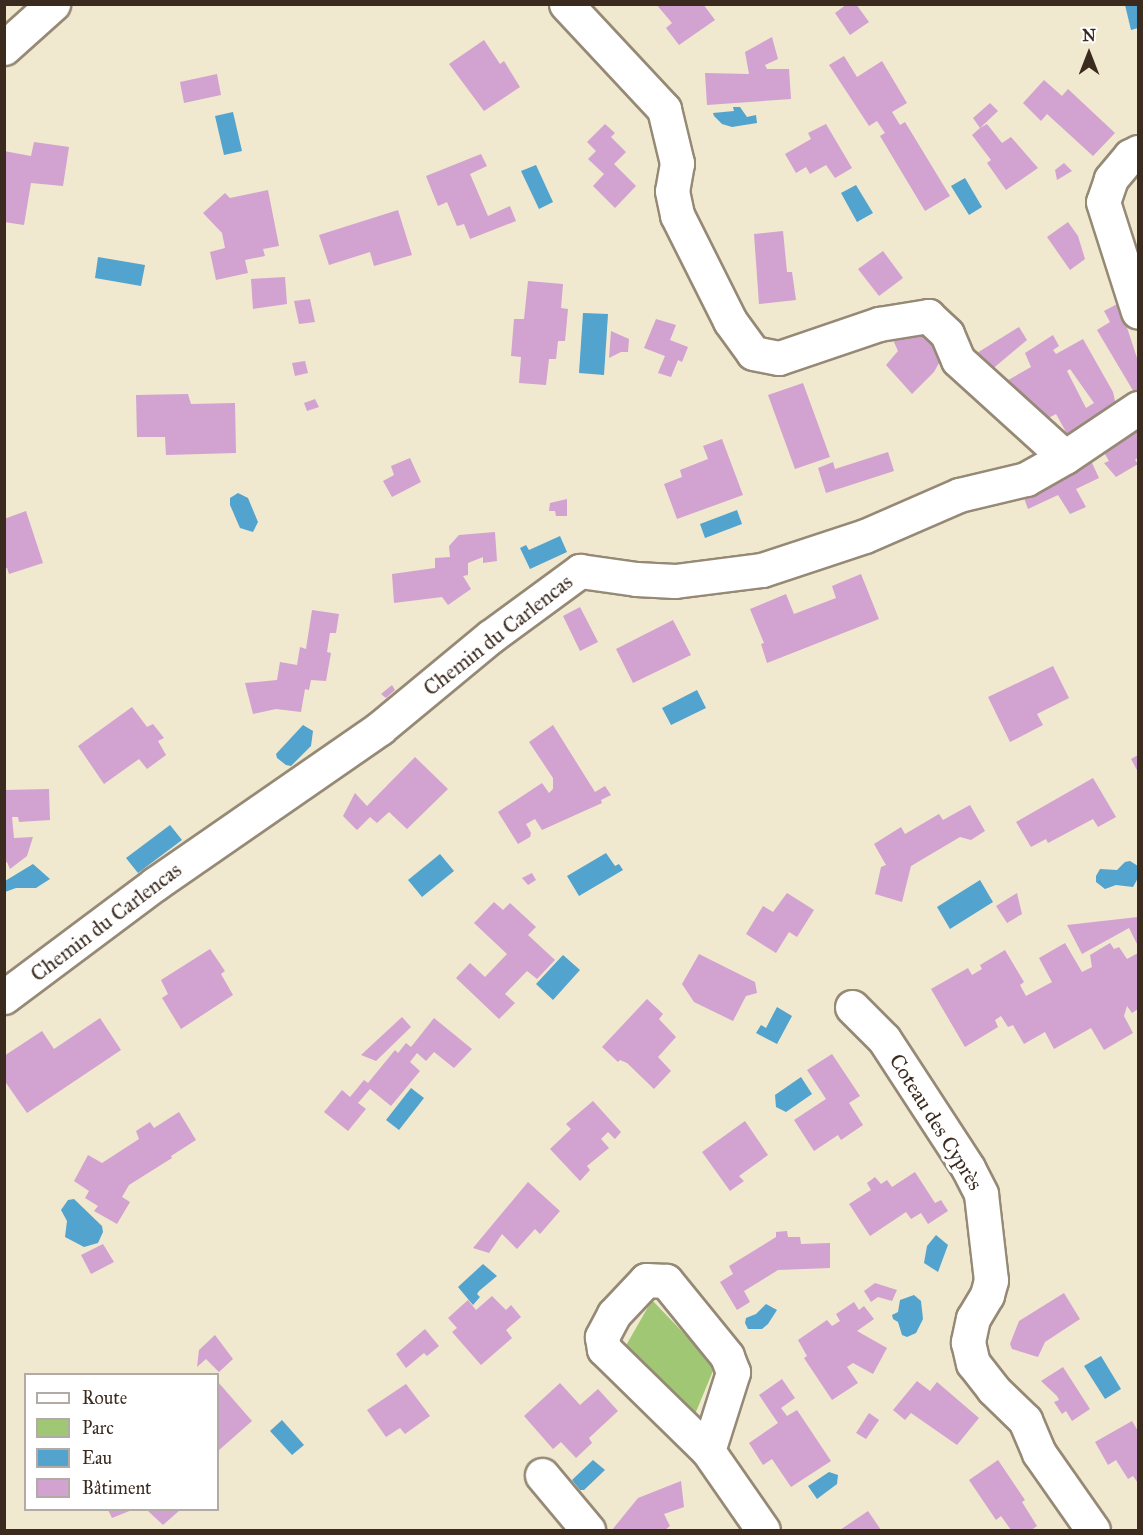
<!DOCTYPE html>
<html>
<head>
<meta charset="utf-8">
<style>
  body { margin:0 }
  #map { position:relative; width:1143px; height:1535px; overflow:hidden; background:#f0e8cf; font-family:"IM FELL Great Primer",serif }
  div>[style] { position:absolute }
  .green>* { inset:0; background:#a0c874 }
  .water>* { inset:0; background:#52a3cd }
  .building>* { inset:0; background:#d2a2d1 }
  .roads { filter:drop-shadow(2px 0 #968976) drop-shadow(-2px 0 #968976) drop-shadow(0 2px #968976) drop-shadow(0 -2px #968976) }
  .minor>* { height:33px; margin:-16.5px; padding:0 16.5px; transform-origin:16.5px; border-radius:16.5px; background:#fff }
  span { translate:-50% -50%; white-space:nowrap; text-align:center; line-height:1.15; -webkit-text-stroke:6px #fff; paint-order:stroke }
  .street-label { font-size:21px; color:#3b2a1e }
  .frame { position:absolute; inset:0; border:6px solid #3b2a1e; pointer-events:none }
  .legend { position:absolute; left:24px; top:1373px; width:195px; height:138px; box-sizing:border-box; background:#fff; border:2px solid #b1aaa5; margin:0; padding:8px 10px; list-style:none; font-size:18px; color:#3b2a1e }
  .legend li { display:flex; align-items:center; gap:12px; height:30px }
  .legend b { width:30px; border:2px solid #b1aaa5 }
  .north { position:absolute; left:1059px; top:24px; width:60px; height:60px; -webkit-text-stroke:4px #fff; paint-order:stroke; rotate:0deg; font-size:16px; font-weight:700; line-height:24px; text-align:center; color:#3b2a1e }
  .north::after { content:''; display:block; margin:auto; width:21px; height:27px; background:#3b2a1e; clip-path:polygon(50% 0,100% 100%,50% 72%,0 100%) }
</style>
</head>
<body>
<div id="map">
  <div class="green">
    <i style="clip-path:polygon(652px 1300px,715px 1366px,693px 1419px,624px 1349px)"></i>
  </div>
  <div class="water">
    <i style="clip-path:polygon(1125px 5px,1138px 5px,1138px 28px,1131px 30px)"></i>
    <i style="clip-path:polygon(733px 107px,740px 107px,747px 117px,756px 115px,757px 123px,732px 127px,722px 124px,714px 116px,713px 113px,734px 111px)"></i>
    <i style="clip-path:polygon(233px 112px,242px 151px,224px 155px,215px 116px)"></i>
    <i style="clip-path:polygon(536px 165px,553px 202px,539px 209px,521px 171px)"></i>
    <i style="clip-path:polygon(965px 178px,982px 207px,969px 215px,951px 186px)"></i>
    <i style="clip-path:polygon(856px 185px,873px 213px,857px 222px,841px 193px)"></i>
    <i style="clip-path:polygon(98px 257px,145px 265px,141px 286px,95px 278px)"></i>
    <i style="clip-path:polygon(583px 313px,608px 314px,604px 375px,579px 373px)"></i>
    <i style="clip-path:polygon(238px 493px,248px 498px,258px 522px,253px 532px,240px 528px,230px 505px,230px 498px)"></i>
    <i style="clip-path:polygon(737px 510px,742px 524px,705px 538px,700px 524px)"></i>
    <i style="clip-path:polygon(560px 536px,567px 552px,530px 569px,520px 548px,526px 545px,529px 550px)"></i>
    <i style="clip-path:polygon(697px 690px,706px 708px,671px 725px,662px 708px)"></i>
    <i style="clip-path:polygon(303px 725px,313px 731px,311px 746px,291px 766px,286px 765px,277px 758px,276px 754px)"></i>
    <i style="clip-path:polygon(170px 825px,182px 840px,138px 873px,126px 858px)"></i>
    <i style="clip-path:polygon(606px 853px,615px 866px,619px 864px,623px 870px,579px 896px,567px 876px)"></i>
    <i style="clip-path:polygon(440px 854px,454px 871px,422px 897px,408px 880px)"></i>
    <i style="clip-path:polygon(1130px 861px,1138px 866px,1138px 878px,1133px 887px,1116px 885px,1105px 889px,1096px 882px,1096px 876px,1100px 869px,1117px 870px,1125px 862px)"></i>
    <i style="clip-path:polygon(33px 864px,50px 879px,36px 888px,16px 888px,5px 892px,5px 881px)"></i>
    <i style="clip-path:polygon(980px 880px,993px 902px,950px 929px,937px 907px)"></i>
    <i style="clip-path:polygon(563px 955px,580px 970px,553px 1000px,536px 984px)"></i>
    <i style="clip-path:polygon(777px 1007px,792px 1016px,777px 1044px,756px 1033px,761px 1025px,766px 1028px)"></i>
    <i style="clip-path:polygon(801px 1077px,812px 1094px,786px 1112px,776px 1107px,775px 1095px)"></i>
    <i style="clip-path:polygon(411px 1088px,424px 1098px,399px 1130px,386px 1120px)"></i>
    <i style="clip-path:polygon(74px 1199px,102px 1226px,103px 1232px,98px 1243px,84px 1247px,65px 1237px,67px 1221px,61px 1210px,68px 1200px)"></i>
    <i style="clip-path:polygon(936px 1235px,948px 1245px,938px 1272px,924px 1263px,927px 1246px)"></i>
    <i style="clip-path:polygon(483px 1264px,497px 1276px,479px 1291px,477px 1294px,480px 1297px,473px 1305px,458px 1287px)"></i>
    <i style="clip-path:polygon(914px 1295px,921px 1301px,923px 1319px,916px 1333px,907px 1337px,902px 1335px,898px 1322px,893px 1319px,892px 1315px,898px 1312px,900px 1300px)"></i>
    <i style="clip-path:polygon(766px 1304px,777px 1310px,768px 1324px,762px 1329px,748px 1329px,745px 1323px,746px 1318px,756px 1314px)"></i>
    <i style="clip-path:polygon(1101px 1356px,1121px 1389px,1105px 1399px,1084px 1366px)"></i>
    <i style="clip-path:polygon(282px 1420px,304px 1445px,292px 1455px,270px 1431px)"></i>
    <i style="clip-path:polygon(593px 1460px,605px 1470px,584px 1490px,580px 1490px,572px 1480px)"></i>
    <i style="clip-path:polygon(829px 1472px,838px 1475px,837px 1484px,817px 1499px,808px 1486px)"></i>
  </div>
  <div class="building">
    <i style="clip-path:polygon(656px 4px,703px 4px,715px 20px,679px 45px,666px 28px,672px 23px)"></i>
    <i style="clip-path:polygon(847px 4px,856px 4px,869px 22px,850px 35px,835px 13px)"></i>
    <i style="clip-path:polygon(772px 37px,778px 59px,765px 65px,767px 69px,789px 69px,791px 99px,707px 105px,705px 73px,749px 74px,745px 52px)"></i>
    <i style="clip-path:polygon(484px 40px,500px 64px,504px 61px,520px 87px,484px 111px,449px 64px)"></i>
    <i style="clip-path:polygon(844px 56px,857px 77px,882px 61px,907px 103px,892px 112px,900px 125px,905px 122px,950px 196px,925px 211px,880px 136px,885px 133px,877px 121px,869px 126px,829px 65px)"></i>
    <i style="clip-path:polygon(217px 74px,221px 95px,184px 103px,180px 82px)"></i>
    <i style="clip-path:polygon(1044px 80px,1062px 96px,1068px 89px,1115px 133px,1093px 156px,1047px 114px,1041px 121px,1023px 103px)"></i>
    <i style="clip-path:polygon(990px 103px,998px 111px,980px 128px,987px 124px,1002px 143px,1011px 137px,1038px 168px,1006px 190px,987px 163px,991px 160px,972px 135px,980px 128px,973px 118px)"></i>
    <i style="clip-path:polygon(605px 124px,615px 133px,611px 137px,626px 152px,614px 164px,636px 186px,615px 208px,593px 186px,604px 174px,588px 159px,596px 151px,587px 142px)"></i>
    <i style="clip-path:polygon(826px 124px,852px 168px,835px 178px,826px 165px,810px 174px,806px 167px,796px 173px,785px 154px,811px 139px,808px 133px)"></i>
    <i style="clip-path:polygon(34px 142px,69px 147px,63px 186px,31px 183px,24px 225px,4px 222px,4px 151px,31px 156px)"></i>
    <i style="clip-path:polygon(481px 154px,487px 166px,470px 174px,488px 216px,510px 206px,516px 221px,470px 239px,464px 224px,457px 226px,447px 202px,438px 206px,426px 176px)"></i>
    <i style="clip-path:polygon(1064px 163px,1072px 171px,1057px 180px,1055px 170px)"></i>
    <i style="clip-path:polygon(268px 190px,279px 246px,263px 249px,265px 256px,245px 260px,248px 273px,216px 280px,210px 252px,225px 248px,222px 233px,203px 213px,225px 193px,230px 198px)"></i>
    <i style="clip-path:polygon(398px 210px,412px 255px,374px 266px,370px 252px,329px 265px,319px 235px)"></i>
    <i style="clip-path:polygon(1068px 222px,1078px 236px,1085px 259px,1070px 270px,1047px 237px)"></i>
    <i style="clip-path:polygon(783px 231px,787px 272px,792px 272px,796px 300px,759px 304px,754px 234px)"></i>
    <i style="clip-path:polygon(883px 251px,903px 278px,879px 296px,858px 269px)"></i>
    <i style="clip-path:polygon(285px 277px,287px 304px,253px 309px,251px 279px)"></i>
    <i style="clip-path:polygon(528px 281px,563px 284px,561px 308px,568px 309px,565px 341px,558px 341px,556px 359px,549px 359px,546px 385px,519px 383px,521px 357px,511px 356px,514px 319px,524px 319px)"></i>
    <i style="clip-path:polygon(310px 299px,315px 322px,299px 324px,294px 301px)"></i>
    <i style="clip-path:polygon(1119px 303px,1138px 361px,1138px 392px,1135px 394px,1097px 330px,1110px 322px,1104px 311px)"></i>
    <i style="clip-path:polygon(656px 319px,676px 325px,670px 340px,688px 347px,682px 362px,678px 360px,671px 377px,658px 373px,665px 356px,644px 348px)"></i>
    <i style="clip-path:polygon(904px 324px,948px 347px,934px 372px,912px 394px,886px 365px,898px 351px,888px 329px)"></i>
    <i style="clip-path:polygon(1019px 327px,1027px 340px,984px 376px,969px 358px)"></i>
    <i style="clip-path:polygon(611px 331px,629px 339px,628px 352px,621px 352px,609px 358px)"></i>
    <i style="clip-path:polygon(evenodd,1053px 335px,1059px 346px,1053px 350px,1056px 354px,1083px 339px,1113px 392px,1118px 414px,1070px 439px,1056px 414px,1035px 425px,996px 387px,1031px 367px,1025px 353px,1053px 335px,1070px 369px,1094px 403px,1086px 408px,1067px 371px,1070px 369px)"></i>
    <i style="clip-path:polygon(305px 361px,308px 373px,295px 376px,292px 363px)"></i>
    <i style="clip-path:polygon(803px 383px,830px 457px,795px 469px,768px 395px)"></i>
    <i style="clip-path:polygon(188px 394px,191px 404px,235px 403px,236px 453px,166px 455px,165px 437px,137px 437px,136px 395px)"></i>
    <i style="clip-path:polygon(315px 399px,319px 407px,307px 411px,304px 403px)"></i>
    <i style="clip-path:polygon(1138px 420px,1138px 457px,1135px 460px,1138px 464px,1116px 477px,1104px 463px,1109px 461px,1099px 444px)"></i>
    <i style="clip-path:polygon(722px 439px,743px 495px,677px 519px,664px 484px,682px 477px,680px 470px,708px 459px,703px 446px)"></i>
    <i style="clip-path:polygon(888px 452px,894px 471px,826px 493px,818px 468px,833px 462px,835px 469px)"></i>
    <i style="clip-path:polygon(1087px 452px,1099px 478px,1076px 489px,1086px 507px,1070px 514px,1058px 495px,1028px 509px,1024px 498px,1045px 488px,1043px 481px)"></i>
    <i style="clip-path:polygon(410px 458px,421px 482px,392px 497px,383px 481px,394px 475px,391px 466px)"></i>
    <i style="clip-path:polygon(567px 499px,567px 516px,556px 516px,555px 511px,549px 511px,550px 503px)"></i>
    <i style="clip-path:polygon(26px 511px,43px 563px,9px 574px,7px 568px,4px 569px,4px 519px)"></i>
    <i style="clip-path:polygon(495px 532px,497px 561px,483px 563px,483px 557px,468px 563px,468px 575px,463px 576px,471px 589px,448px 605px,442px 597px,394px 603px,392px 574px,435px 568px,435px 558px,450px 557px,449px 546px,459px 535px)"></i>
    <i style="clip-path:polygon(861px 574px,879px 619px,767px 663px,761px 644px,764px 643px,750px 609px,786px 594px,794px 614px,836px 598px,832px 586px)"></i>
    <i style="clip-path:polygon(580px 607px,598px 642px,580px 651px,563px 616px)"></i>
    <i style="clip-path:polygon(312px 610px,339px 614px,336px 633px,330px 633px,327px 652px,331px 653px,326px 681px,311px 680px,309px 690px,305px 689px,301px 712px,276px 709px,253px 714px,245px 683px,277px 680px,280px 662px,297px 665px,300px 647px,306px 649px)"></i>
    <i style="clip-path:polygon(673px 620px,691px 655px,633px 683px,616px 649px)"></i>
    <i style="clip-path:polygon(1053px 666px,1069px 698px,1037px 714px,1043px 725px,1010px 742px,988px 697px)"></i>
    <i style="clip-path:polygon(392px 685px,395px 690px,386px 698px,381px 694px)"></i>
    <i style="clip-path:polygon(132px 707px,147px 727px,153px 724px,164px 738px,158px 741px,166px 755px,147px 769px,139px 759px,104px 784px,78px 746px)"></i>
    <i style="clip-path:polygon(553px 725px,595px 792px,605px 786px,611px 795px,601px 800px,602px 803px,542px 830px,535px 819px,526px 824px,531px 833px,530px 837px,518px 844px,498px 812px,542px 783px,549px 793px,553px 789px,553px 778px,529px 742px)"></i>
    <i style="clip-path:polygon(1138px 755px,1138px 772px,1131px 759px)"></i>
    <i style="clip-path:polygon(415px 757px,448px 789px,407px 829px,389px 812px,377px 823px,370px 817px,357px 830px,343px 816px,355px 793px,367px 806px)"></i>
    <i style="clip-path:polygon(1093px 778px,1116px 817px,1098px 827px,1093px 819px,1048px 843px,1046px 839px,1031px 847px,1016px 822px)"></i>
    <i style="clip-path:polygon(49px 789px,50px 820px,19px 822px,18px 817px,12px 817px,14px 838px,33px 837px,27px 856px,10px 869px,7px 862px,4px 863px,4px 790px)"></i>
    <i style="clip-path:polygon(970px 805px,985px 831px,971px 840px,960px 837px,911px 866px,902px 902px,875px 894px,881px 867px,886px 865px,874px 844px,901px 827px,905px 834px,939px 814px,943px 820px)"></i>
    <i style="clip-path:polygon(532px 873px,536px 880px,528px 885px,522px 878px)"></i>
    <i style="clip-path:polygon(787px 893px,814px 910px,797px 937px,789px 932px,776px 953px,746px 934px,763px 906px,773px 912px)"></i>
    <i style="clip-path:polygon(1017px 893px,1022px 914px,1007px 923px,996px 906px)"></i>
    <i style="clip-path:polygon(494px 902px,503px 910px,510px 903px,536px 927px,528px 935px,555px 960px,537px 979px,527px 971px,505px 994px,515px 1003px,499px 1019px,456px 978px,470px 963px,485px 977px,507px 954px,474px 923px)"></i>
    <i style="clip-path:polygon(1138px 917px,1138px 946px,1129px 928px,1082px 954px,1067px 925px)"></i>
    <i style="clip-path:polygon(1065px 943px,1082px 972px,1092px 967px,1090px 955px,1110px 943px,1114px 949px,1119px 947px,1127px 959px,1138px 953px,1138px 1009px,1132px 1013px,1127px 1006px,1124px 1016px,1133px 1033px,1104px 1050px,1091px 1028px,1054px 1049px,1045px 1032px,1024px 1044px,1013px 1025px,1008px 1027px,1001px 1016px,995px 1020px,998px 1027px,965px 1047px,931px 989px,968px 968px,972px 975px,982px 969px,980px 965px,1005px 950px,1024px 982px,1020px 985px,1026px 996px,1052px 982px,1039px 958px)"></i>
    <i style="clip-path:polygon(210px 949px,225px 971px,221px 974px,233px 995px,181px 1029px,162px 998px,168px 994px,161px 980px)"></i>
    <i style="clip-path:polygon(699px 954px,755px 982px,757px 993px,746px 996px,733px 1021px,694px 1002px,682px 984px)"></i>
    <i style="clip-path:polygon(647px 999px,663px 1014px,659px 1019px,676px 1037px,658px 1057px,671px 1071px,654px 1089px,627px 1063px,620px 1060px,618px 1062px,602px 1047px)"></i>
    <i style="clip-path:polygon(402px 1017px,411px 1027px,376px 1061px,361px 1055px)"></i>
    <i style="clip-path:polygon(100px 1018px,121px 1050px,27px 1113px,4px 1080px,4px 1056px,42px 1031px,54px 1049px)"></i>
    <i style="clip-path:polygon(434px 1018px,472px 1049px,454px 1068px,434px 1052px,426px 1061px,417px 1053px,410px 1062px,420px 1071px,391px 1106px,370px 1089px,358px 1103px,366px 1109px,348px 1131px,324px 1112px,342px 1090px,350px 1097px,364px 1080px,368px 1083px,395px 1050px,398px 1053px,406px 1043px,411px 1047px)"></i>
    <i style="clip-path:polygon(832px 1054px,860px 1096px,849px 1103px,863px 1125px,841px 1140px,838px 1135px,814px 1151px,794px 1120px,826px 1099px,807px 1070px)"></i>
    <i style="clip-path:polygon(593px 1101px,621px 1132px,615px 1139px,608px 1132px,601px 1139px,609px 1148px,587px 1166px,590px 1170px,580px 1181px,550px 1149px,571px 1129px,566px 1124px)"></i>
    <i style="clip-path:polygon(179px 1112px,196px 1140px,171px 1156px,172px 1158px,129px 1185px,122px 1197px,130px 1202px,117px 1224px,94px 1211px,98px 1206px,85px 1198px,89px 1191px,74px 1181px,88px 1155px,102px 1163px,139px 1139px,136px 1131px,150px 1122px,154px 1128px)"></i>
    <i style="clip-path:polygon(745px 1121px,768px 1155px,739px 1176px,744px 1181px,730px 1191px,702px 1152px)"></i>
    <i style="clip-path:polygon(915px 1172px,935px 1203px,941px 1200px,948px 1211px,928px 1224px,921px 1213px,911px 1219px,906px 1212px,870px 1236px,849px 1204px,871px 1190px,867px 1183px,875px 1177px,881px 1184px,887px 1180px,892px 1187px)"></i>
    <i style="clip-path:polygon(528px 1182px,560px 1211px,540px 1234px,535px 1229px,517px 1249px,502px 1234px,489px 1253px,473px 1248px)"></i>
    <i style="clip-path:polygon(787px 1231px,788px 1237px,800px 1237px,801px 1244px,830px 1243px,830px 1268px,778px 1270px,744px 1291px,750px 1302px,737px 1310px,720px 1282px,733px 1274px,729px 1266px,776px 1237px,776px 1232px)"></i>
    <i style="clip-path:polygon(103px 1244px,114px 1262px,91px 1274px,81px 1255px)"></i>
    <i style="clip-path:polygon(875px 1283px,897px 1290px,892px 1301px,878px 1297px,871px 1302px,864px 1291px)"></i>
    <i style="clip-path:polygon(1064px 1293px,1080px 1319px,1045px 1342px,1038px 1357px,1012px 1349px,1010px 1344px,1019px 1321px)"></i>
    <i style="clip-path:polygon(492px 1296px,506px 1310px,511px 1305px,521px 1317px,506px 1330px,512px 1338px,481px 1365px,452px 1332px,457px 1328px,448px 1318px,468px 1300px,476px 1310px)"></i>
    <i style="clip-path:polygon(854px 1302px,859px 1310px,864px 1306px,874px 1319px,857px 1331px,887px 1348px,873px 1374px,853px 1363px,847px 1367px,858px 1383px,832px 1400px,804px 1358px,807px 1356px,798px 1340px,827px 1320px,832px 1326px,840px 1321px,836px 1314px)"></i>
    <i style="clip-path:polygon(425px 1329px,439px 1346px,427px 1356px,424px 1353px,406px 1368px,396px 1354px)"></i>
    <i style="clip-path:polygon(215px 1335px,233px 1359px,219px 1372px,206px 1359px,197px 1367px,199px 1350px)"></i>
    <i style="clip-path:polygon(1063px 1367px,1090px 1409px,1072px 1421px,1066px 1411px,1062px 1414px,1054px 1402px,1059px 1400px,1057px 1396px,1041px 1381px)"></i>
    <i style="clip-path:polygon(782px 1379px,795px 1398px,781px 1408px,787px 1416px,797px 1410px,831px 1461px,791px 1487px,772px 1459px,763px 1465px,749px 1443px,778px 1423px,759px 1395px)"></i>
    <i style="clip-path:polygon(917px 1381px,930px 1391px,937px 1382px,979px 1418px,957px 1445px,911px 1413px,905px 1420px,893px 1410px)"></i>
    <i style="clip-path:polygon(218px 1382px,252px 1421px,218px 1451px)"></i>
    <i style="clip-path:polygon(560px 1383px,580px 1405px,598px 1389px,618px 1411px,589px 1438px,592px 1443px,576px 1458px,561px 1442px,553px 1449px,524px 1416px)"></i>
    <i style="clip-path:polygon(406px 1384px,430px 1416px,405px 1434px,400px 1428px,386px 1437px,367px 1410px)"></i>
    <i style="clip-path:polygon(869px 1413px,879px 1420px,866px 1439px,856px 1433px)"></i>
    <i style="clip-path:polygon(1132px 1421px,1138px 1431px,1138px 1483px,1133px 1476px,1128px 1479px,1116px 1460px,1108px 1465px,1095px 1442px)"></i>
    <i style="clip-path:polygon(998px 1460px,1025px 1500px,1022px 1502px,1037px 1526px,1031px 1530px,1011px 1530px,1001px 1516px,996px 1520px,969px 1480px)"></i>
    <i style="clip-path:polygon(681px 1481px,684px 1507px,664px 1514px,670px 1526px,665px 1530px,612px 1530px,638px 1498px)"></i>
    <i style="clip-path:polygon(108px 1510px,132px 1510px,112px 1518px)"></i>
    <i style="clip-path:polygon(147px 1510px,180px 1510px,163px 1525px)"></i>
    <i style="clip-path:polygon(868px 1511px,881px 1530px,840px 1530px)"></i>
  </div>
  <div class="roads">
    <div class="minor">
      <i style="left:566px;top:4px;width:144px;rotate:47deg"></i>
      <i style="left:664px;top:109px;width:56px;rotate:76.5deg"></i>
      <i style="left:677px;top:163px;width:28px;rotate:100deg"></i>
      <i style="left:672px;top:191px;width:25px;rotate:78deg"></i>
      <i style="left:677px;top:215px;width:119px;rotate:63.4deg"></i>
      <i style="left:730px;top:321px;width:39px;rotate:54deg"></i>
      <i style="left:753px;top:353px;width:26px;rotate:11deg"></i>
      <i style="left:779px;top:358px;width:106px;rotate:-18.8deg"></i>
      <i style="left:879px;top:324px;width:50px;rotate:-9.3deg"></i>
      <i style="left:928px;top:316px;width:26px;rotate:43deg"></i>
      <i style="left:947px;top:334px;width:28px;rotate:67deg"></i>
      <i style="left:958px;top:360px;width:144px;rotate:42.2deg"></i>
      <i style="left:1065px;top:457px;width:88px;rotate:-33.9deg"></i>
      <i style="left:4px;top:48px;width:66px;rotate:-41.9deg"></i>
      <i style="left:1138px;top:152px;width:9px;rotate:153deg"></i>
      <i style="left:1130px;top:156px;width:30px;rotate:130deg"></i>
      <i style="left:1111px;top:179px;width:24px;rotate:109deg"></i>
      <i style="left:1103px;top:202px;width:115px;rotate:72.3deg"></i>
      <i style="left:4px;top:997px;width:189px;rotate:-36.8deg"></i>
      <i style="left:155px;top:884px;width:274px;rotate:-34.7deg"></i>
      <i style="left:380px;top:728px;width:143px;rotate:-39.6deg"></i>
      <i style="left:490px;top:637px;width:112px;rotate:-36.3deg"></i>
      <i style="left:580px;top:571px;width:57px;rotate:8.1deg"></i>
      <i style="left:636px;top:579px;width:39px;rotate:3deg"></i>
      <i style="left:675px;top:581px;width:88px;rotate:-7.2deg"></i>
      <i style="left:762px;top:570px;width:108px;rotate:-18.3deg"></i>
      <i style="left:865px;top:536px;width:103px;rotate:-23.6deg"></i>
      <i style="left:959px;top:495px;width:69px;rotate:-13.4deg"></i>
      <i style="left:1026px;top:479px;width:45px;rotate:-29.4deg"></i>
      <i style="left:852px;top:1007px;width:45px;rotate:45deg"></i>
      <i style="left:884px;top:1039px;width:154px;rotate:56.9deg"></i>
      <i style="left:968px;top:1168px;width:29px;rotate:63deg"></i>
      <i style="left:981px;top:1194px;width:87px;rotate:83.4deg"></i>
      <i style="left:991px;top:1280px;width:16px;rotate:105deg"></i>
      <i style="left:987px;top:1295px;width:27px;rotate:121deg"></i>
      <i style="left:973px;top:1318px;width:25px;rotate:102deg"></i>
      <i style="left:968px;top:1342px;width:22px;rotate:77deg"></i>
      <i style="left:973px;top:1363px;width:33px;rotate:52deg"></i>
      <i style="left:993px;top:1389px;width:45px;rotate:44.1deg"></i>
      <i style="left:1025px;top:1420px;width:36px;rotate:67deg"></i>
      <i style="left:1039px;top:1453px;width:94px;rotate:55deg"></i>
      <i style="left:708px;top:1451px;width:83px;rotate:-72.4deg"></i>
      <i style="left:733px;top:1372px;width:17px;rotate:-111deg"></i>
      <i style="left:727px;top:1356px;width:97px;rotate:-129.1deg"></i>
      <i style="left:666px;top:1281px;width:20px;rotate:-177deg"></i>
      <i style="left:646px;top:1280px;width:47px;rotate:133.3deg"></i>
      <i style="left:614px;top:1314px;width:26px;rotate:118deg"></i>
      <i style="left:602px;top:1337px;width:12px;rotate:81deg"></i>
      <i style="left:604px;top:1349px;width:146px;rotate:44.4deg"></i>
      <i style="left:708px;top:1451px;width:96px;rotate:55.2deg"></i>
      <i style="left:542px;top:1475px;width:72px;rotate:50.1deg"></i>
    </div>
  </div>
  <div class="street-label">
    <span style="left:498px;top:635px;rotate:-38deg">Chemin du Carlencas</span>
    <span style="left:106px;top:922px;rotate:-37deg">Chemin du Carlencas</span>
    <span style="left:936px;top:1122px;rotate:58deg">Coteau des Cyprès</span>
  </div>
  <div class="frame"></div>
  <ul class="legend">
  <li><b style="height:8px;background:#fff"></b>Route</li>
  <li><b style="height:16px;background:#a0c874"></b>Parc</li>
  <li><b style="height:16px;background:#52a3cd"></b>Eau</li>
  <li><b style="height:16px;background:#d2a2d1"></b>Bâtiment</li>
  </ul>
  <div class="north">N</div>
</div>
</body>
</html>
